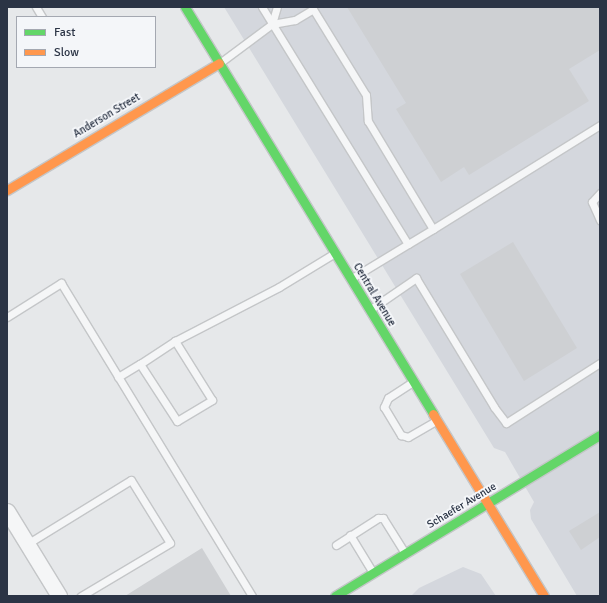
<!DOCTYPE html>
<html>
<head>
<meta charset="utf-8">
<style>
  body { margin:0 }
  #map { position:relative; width:607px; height:603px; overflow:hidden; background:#e6e8ea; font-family:Signika,sans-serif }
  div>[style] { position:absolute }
  .built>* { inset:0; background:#d4d7dd }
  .building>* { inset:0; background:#ced0d3 }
  .roads { filter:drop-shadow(1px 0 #c4c6c8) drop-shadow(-1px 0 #c4c6c8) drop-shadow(0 1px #c4c6c8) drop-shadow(0 -1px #c4c6c8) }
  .lane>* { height:7px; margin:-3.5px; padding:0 3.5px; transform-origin:3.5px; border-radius:3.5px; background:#f5f6f7 }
  .street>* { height:15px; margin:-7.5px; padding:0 7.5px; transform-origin:7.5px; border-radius:7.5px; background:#f5f6f7 }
  .fast>* { height:9px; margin:-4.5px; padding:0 4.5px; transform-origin:4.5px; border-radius:4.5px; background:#63d668 }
  .slow>* { height:9px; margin:-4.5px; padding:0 4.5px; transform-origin:4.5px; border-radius:4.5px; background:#ff974d }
  span { translate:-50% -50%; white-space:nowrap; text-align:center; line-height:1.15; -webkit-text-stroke:4px #f4f6f9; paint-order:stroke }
  .street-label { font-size:11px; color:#2b3445 }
  .frame { position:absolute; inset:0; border:8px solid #2b3445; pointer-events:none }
  .legend { position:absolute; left:16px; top:16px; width:140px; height:52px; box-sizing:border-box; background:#f4f6f9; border:1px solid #a4a8b1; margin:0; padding:5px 7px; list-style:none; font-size:12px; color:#2b3445 }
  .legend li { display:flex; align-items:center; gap:8px; height:20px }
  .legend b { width:20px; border:1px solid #a4a8b1 }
</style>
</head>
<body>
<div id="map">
  <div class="built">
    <i style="clip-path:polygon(224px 7px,600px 7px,600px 596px,577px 596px,531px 519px,530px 510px,534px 502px,505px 452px,494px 448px)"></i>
    <i style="clip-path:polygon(463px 567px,481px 574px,496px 596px,411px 596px,419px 588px)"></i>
  </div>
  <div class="building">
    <i style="clip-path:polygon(347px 7px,600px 7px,600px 50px,569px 69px,589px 101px,469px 175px,464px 167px,441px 182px,396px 109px,406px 103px)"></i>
    <i style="clip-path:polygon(513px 242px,577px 348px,524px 381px,460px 274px)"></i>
    <i style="clip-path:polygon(600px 512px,600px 537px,581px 550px,569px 531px)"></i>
    <i style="clip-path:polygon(202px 548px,231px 596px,125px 596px)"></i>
  </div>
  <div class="roads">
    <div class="lane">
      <i style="left:36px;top:7px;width:12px;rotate:59deg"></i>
      <i style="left:262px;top:7px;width:278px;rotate:58.4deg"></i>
      <i style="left:408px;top:244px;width:66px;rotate:148.7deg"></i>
      <i style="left:272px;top:24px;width:18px;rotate:-74deg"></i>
      <i style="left:221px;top:62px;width:64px;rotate:-36.7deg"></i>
      <i style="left:272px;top:24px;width:23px;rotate:-10deg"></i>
      <i style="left:295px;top:20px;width:21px;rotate:-31deg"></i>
      <i style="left:313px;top:9px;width:101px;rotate:58.4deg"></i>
      <i style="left:366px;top:95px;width:26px;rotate:86deg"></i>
      <i style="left:368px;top:121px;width:126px;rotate:59deg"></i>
      <i style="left:433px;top:229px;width:29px;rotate:149deg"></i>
      <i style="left:600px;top:193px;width:12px;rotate:132deg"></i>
      <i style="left:592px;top:202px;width:20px;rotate:66deg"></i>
      <i style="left:433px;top:229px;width:197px;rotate:-31.9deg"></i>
      <i style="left:371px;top:309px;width:55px;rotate:-34.6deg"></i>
      <i style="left:416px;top:278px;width:151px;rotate:58.8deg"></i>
      <i style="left:494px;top:407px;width:20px;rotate:53deg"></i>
      <i style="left:506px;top:423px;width:112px;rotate:-32.6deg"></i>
      <i style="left:7px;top:317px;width:64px;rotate:-32.2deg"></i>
      <i style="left:61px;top:283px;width:367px;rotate:58.6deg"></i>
      <i style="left:140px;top:364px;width:42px;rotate:-33.3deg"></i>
      <i style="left:118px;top:377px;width:26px;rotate:-31deg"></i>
      <i style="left:140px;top:364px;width:68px;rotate:57deg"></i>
      <i style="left:177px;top:421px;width:41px;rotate:-31deg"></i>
      <i style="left:212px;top:400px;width:70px;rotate:-122.1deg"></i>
      <i style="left:175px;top:341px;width:117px;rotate:-27.4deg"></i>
      <i style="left:279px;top:287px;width:63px;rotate:-31.4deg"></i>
      <i style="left:411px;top:383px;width:27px;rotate:147deg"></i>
      <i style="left:388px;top:398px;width:10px;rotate:114deg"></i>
      <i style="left:384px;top:407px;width:33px;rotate:59deg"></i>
      <i style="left:401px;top:435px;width:7px;rotate:16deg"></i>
      <i style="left:408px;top:437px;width:30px;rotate:-30deg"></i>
      <i style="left:350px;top:535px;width:42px;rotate:58.6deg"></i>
      <i style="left:27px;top:544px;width:122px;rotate:-31.6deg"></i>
      <i style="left:131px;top:480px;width:74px;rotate:58.2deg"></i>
      <i style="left:170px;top:543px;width:104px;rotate:149.2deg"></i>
      <i style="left:336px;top:545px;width:50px;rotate:-32.7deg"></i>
      <i style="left:378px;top:518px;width:5px"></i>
      <i style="left:383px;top:518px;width:40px;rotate:58deg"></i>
    </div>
    <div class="street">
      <i style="left:7px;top:511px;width:100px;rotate:58.5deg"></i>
    </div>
    <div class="fast">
      <i style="left:185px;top:7px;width:477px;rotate:58.6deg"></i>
      <i style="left:335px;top:596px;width:310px;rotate:-31.3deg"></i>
    </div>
    <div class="slow">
      <i style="left:7px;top:190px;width:247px;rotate:-30.9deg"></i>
      <i style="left:433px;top:414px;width:213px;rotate:58.6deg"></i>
    </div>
  </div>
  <div class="street-label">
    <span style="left:107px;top:116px;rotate:-31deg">Anderson Street</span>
    <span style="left:374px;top:295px;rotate:59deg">Central Avenue</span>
    <span style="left:462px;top:506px;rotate:-31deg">Schaefer Avenue</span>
  </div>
  <div class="frame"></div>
  <ul class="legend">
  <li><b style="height:5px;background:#63d668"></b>Fast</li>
  <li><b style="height:5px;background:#ff974d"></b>Slow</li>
  </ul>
</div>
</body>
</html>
